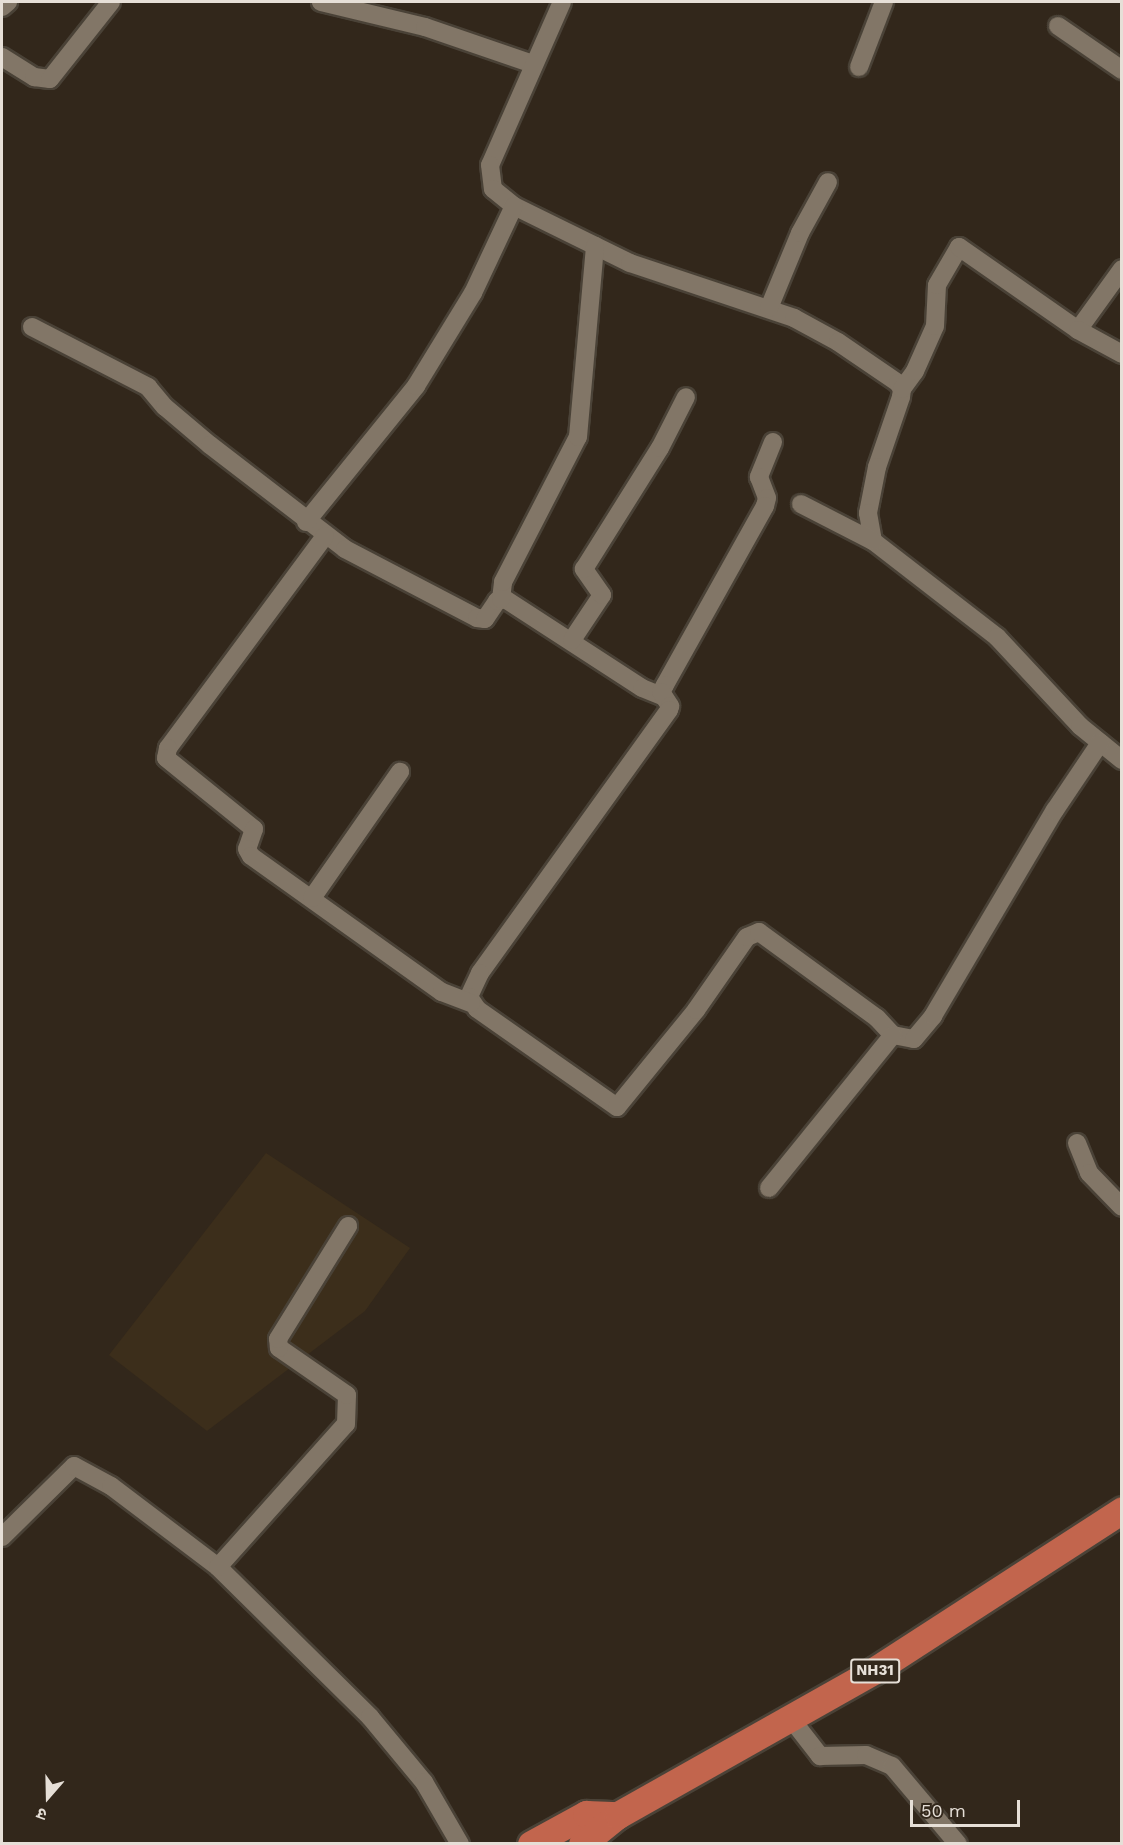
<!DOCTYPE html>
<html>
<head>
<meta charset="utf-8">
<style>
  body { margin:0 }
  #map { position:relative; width:1123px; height:1845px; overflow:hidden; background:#32271b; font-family:"Work Sans","Noto Sans Devanagari",sans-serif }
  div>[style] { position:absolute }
  .built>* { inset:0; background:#3c2e1b }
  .roads { filter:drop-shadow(2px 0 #4a4237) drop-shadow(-2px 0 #4a4237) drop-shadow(0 2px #4a4237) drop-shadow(0 -2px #4a4237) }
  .minor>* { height:18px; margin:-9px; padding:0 9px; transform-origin:9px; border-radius:9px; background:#827667 }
  .highway>* { height:27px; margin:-13.5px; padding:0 13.5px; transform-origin:13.5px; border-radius:13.5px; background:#c2654d }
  span { translate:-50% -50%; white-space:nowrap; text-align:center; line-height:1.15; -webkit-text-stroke:6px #32271b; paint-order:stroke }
  .shield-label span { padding:2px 4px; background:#32271b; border:2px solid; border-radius:4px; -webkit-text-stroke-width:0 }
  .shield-label { font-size:15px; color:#e6dfd7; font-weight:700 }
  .frame { position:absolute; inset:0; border:3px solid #e6dfd7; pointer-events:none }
  .north { position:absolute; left:18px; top:1767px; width:60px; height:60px; -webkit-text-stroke:4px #32271b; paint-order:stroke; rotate:200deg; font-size:16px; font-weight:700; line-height:24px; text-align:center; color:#e6dfd7 }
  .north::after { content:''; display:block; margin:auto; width:21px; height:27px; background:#e6dfd7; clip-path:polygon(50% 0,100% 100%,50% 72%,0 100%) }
  .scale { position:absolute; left:910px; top:1800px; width:110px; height:27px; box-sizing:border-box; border:3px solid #e6dfd7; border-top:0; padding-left:8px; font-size:18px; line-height:21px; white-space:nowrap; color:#e6dfd7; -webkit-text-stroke:4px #32271b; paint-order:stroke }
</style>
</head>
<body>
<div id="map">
  <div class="built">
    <i style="clip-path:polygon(266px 1153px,410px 1248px,365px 1311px,207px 1431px,109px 1355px)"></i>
  </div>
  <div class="roads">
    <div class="minor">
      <i style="left:321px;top:2px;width:107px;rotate:13.5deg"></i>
      <i style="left:425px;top:27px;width:114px;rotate:18.9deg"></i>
      <i style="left:562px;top:2px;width:178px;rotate:113.8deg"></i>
      <i style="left:490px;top:165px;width:24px;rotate:83deg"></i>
      <i style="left:493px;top:189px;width:27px;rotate:39deg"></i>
      <i style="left:514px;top:206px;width:129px;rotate:26.2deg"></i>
      <i style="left:630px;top:263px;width:173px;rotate:18.5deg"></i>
      <i style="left:794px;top:318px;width:50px;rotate:28.6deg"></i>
      <i style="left:838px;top:342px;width:73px;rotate:34.3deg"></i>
      <i style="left:898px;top:383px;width:7px;rotate:56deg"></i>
      <i style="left:902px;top:389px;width:8px;rotate:97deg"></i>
      <i style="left:901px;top:397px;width:74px;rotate:108.9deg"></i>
      <i style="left:877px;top:467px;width:47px;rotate:101.1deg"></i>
      <i style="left:868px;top:513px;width:28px;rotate:80deg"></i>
      <i style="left:873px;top:541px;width:157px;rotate:37.7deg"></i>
      <i style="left:997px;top:637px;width:122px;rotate:47deg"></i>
      <i style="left:1080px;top:726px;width:54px;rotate:39deg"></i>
      <i style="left:2px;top:7px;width:8px;rotate:-40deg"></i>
      <i style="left:1058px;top:26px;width:78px;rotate:34.5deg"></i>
      <i style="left:2px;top:57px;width:38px;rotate:32deg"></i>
      <i style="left:34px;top:77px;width:16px;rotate:7deg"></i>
      <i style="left:50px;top:79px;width:98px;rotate:-51.6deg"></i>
      <i style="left:859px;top:67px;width:70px;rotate:-69deg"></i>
      <i style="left:769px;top:308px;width:81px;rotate:-67.5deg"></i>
      <i style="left:800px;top:233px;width:58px;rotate:-61.2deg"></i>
      <i style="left:32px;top:327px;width:131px;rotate:27.3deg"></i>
      <i style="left:148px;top:387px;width:26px;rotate:50deg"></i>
      <i style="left:165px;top:407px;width:59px;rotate:40.2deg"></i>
      <i style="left:210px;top:445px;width:170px;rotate:37.6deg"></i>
      <i style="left:345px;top:549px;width:149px;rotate:27.6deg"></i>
      <i style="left:477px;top:618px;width:8px;rotate:7deg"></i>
      <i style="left:485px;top:619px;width:22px;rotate:-56deg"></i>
      <i style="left:497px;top:601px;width:8px;rotate:-14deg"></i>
      <i style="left:505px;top:599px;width:163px;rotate:33deg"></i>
      <i style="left:642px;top:688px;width:22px;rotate:22deg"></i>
      <i style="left:1078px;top:330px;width:75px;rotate:-54.2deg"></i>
      <i style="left:902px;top:389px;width:22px;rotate:-54deg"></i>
      <i style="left:915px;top:371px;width:49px;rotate:-66deg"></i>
      <i style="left:935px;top:326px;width:41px;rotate:-87.2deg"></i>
      <i style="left:937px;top:285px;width:44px;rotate:-59.9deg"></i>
      <i style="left:959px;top:247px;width:145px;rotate:34.9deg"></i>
      <i style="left:1078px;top:330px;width:50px;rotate:28.6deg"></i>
      <i style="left:773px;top:442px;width:38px;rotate:112deg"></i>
      <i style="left:759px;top:477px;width:22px;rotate:69deg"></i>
      <i style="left:767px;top:498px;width:8px;rotate:104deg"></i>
      <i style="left:765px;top:506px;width:205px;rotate:119.2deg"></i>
      <i style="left:665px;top:685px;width:8px;rotate:120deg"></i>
      <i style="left:661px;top:692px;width:17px;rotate:57deg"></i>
      <i style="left:670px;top:706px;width:4px;rotate:104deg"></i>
      <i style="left:669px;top:710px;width:324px;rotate:125.7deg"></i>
      <i style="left:480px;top:973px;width:26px;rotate:115deg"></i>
      <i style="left:469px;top:997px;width:14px;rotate:56deg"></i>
      <i style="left:477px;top:1009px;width:171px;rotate:35deg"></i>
      <i style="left:617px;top:1107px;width:125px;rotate:-50.8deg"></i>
      <i style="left:696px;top:1010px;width:89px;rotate:-55.1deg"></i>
      <i style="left:747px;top:937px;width:13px;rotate:-23deg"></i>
      <i style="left:759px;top:932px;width:146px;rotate:36.1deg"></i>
      <i style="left:877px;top:1018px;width:23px;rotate:47deg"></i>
      <i style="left:893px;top:1035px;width:21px;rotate:11deg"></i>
      <i style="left:914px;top:1039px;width:30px;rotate:-50deg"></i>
      <i style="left:933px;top:1016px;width:239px;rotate:-59.4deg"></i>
      <i style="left:1055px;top:810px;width:81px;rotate:-56.1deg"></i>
      <i style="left:801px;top:504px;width:81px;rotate:27.2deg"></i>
      <i style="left:306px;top:522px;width:175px;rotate:-51deg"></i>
      <i style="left:416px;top:386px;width:109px;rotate:-58.5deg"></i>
      <i style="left:473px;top:293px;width:96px;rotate:-64.8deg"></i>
      <i style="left:325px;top:536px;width:264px;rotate:126.5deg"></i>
      <i style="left:168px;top:748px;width:10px;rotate:101deg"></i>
      <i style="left:166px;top:758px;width:113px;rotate:38.9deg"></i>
      <i style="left:254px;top:829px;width:21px;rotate:109deg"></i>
      <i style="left:247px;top:849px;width:8px;rotate:60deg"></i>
      <i style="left:251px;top:856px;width:234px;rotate:35.5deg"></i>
      <i style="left:442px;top:992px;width:31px;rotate:21deg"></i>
      <i style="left:501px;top:599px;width:17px;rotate:-83deg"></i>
      <i style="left:503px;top:582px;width:163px;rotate:-62.7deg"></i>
      <i style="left:578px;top:437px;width:192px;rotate:-84.9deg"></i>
      <i style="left:572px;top:640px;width:54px;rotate:-56.3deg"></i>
      <i style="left:602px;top:595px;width:32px;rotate:-125deg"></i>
      <i style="left:584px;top:569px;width:143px;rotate:-57.9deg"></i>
      <i style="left:660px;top:448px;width:57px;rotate:-63deg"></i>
      <i style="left:312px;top:898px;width:154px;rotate:-55.1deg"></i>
      <i style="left:1077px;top:1143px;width:32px;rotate:68deg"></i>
      <i style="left:1089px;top:1173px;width:47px;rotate:45.9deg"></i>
      <i style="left:769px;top:1188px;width:197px;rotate:-51deg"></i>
      <i style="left:2px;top:1537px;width:101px;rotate:-44.6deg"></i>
      <i style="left:74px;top:1466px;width:42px;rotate:28.4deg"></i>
      <i style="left:111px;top:1486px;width:134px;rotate:37.1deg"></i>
      <i style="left:218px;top:1567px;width:214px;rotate:44.6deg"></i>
      <i style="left:370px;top:1717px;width:85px;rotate:50.3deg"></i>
      <i style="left:424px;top:1782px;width:72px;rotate:59.9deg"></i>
      <i style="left:218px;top:1567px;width:192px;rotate:-48.2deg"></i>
      <i style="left:346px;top:1424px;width:29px;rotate:-88deg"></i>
      <i style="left:347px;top:1395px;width:83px;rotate:-145.3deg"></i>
      <i style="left:279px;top:1348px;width:9px;rotate:-96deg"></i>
      <i style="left:278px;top:1339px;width:133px;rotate:-58.2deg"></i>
      <i style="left:792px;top:1720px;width:46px;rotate:52.1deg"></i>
      <i style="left:820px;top:1756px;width:46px;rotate:-1.2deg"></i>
      <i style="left:866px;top:1755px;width:28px;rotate:23deg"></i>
      <i style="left:892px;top:1766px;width:102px;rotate:49.8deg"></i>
    </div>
    <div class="highway">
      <i style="left:531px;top:1844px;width:63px;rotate:-28.6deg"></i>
      <i style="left:586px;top:1814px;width:32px;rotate:2deg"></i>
      <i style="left:582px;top:1844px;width:46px;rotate:-38.9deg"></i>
      <i style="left:618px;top:1815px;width:295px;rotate:-29.4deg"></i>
      <i style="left:875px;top:1670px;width:294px;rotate:-32.9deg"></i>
    </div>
  </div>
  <div class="shield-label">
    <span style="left:875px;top:1671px">NH31</span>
  </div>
  <div class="frame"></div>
  <div class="north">उ</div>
  <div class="scale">50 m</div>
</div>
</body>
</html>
